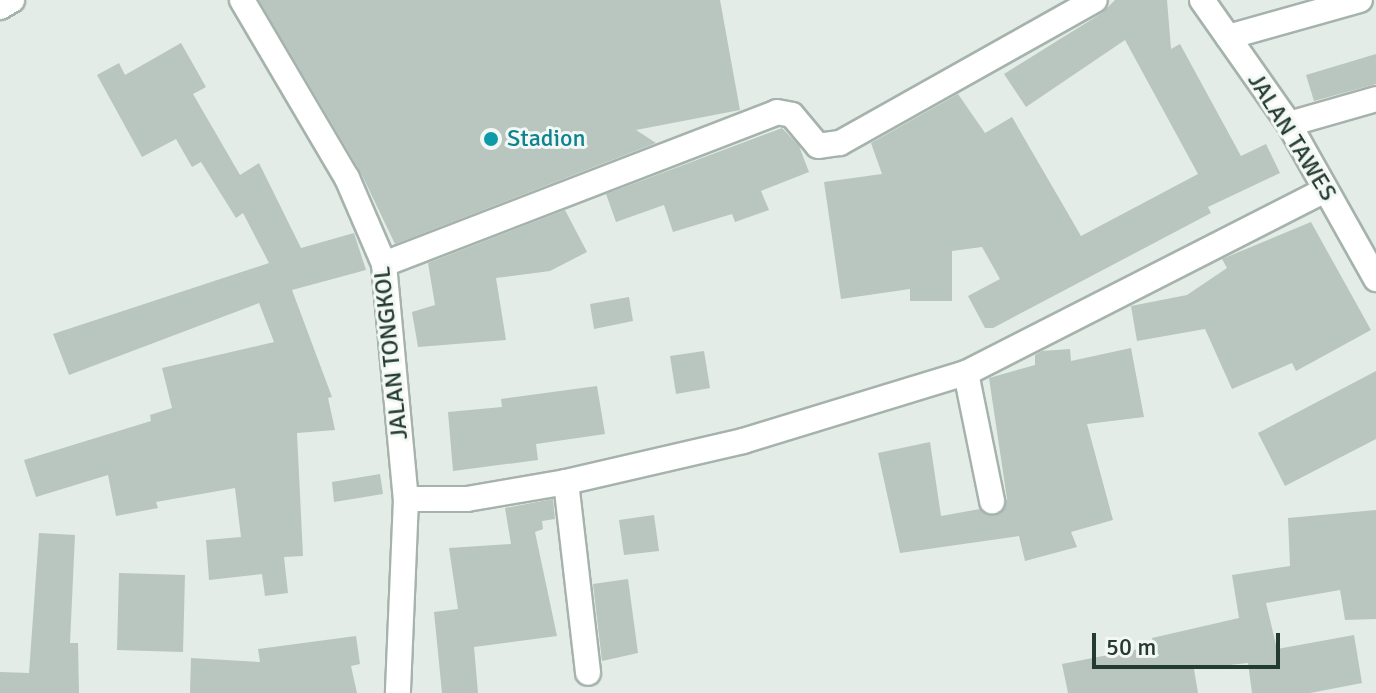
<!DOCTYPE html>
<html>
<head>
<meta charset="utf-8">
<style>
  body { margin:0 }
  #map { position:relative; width:1376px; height:693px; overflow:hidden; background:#e3ece7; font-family:Signika,sans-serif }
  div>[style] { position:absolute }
  .building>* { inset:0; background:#b8c6bf }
  .roads { filter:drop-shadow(2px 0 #a6b3ad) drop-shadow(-2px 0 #a6b3ad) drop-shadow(0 2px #a6b3ad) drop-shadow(0 -2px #a6b3ad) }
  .minor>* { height:24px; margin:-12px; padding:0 12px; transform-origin:12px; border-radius:12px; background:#fff }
  .dots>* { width:22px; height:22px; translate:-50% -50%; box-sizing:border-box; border:4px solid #f3f8f5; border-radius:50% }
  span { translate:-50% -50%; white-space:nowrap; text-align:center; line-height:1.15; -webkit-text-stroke:6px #f3f8f5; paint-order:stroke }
  .street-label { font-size:24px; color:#243b32 }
  .culture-label { font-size:24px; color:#0d838f }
  .left { translate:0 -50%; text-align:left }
  .scale { position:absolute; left:1092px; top:633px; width:188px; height:36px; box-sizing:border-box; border:4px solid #243b32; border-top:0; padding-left:10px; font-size:24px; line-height:28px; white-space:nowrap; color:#243b32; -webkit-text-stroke:6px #f3f8f5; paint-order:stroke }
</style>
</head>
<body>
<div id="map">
  <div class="building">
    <i style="clip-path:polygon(259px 0,720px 0,740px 110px,636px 130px,656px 143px,395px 244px,360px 171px)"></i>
    <i style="clip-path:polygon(1115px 0,1167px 0,1171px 49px,1180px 44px,1241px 156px,1266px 144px,1280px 173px,1208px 207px,1211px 213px,993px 328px,985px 328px,968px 296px,1000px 279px,982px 247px,952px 251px,952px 301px,910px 301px,910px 289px,841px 299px,824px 182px,882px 174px,871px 143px,958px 94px,985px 133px,1012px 117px,1081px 236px,1198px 174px,1125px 40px,1026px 107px,1004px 74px,1102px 13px)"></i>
    <i style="clip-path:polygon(181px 43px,206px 87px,193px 94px,240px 175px,259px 163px,301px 248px,354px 233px,366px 270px,292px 290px,332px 397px,328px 398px,335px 430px,297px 433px,303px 556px,284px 557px,288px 593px,265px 596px,262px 574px,209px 580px,206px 540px,241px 537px,235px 488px,156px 502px,158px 508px,116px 516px,108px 475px,36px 497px,24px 460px,151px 421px,150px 415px,172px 408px,162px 368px,274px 342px,259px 303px,69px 375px,53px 334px,269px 263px,243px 213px,236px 218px,201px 162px,192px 167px,176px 139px,142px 157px,97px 75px,119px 63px,125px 75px)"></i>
    <i style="clip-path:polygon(1376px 54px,1376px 84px,1314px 101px,1306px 75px)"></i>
    <i style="clip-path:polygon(782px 128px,799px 146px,809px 172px,761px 191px,769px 210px,735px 222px,732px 214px,673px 232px,664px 205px,616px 222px,606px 194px)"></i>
    <i style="clip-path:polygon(565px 210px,587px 252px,550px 271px,496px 278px,506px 340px,418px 347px,412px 312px,435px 305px,428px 263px)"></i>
    <i style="clip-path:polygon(1311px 222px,1371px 330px,1296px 371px,1292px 363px,1232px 389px,1205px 329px,1137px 341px,1131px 306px,1187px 295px,1227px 268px,1222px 259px)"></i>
    <i style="clip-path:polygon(629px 297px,633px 321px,594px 329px,590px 304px)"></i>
    <i style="clip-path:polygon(1131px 348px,1144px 417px,1087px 424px,1113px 520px,1071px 532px,1077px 547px,1025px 561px,1019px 536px,900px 553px,878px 453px,930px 442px,941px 516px,980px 509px,996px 515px,1007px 499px,989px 378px,1035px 365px,1035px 355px,1042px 351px,1070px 349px,1071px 361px)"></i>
    <i style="clip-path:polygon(704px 351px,710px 388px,676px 394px,670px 356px)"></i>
    <i style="clip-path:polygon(1376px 371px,1376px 439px,1285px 486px,1258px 433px)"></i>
    <i style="clip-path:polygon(597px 386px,605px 434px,536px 444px,538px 460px,453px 471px,448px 412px,502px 407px,501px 399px)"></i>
    <i style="clip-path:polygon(380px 474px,383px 494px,334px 502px,332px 482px)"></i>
    <i style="clip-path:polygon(553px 499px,555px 519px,542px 521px,543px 529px,535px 532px,557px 636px,474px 647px,478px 693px,442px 693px,434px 612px,458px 609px,449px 548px,511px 544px,505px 508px)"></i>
    <i style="clip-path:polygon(1376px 510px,1376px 619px,1345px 620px,1340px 590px,1266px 603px,1277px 649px,1354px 635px,1362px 683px,1310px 693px,1252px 693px,1248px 663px,1194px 669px,1198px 693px,1068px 693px,1062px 664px,1154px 646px,1152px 638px,1239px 618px,1232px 575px,1290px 566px,1288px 518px)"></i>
    <i style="clip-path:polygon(654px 515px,659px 551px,624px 555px,619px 520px)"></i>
    <i style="clip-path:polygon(39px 533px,75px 535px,70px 643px,78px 643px,79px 693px,0 693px,0 672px,29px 673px)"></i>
    <i style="clip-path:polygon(119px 573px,185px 575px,183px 652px,117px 650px)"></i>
    <i style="clip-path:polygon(628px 579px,638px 653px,602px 661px,593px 584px)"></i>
    <i style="clip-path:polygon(356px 636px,360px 664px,351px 666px,357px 693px,190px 693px,191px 658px,260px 662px,258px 649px)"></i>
  </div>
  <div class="roads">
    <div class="minor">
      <i style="left:242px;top:0;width:207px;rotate:59.5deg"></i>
      <i style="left:347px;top:178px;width:94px;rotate:66.7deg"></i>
      <i style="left:384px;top:264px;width:236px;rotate:84.7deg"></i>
      <i style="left:406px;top:499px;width:194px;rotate:92.4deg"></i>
      <i style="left:1202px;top:0;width:151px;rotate:54.9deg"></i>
      <i style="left:1289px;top:124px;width:178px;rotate:60.7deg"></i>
      <i style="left:0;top:7px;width:14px;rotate:-30deg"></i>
      <i style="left:1228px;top:37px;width:137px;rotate:-15.7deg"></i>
      <i style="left:1289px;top:124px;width:91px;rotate:-16deg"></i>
      <i style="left:384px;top:264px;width:421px;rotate:-21.1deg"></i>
      <i style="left:777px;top:112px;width:15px;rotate:11deg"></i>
      <i style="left:792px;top:115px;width:40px;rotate:50deg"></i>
      <i style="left:818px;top:146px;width:22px;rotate:-8deg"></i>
      <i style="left:840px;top:143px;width:292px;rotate:-29.3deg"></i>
      <i style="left:966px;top:373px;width:131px;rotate:78.5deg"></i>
      <i style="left:566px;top:482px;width:192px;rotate:83.4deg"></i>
      <i style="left:406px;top:499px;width:61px"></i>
      <i style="left:467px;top:499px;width:100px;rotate:-9.7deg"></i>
      <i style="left:566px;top:482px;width:182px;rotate:-13deg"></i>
      <i style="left:743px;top:441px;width:233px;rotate:-17deg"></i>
      <i style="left:966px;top:373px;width:403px;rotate:-27deg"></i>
    </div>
  </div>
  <div class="dots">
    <i style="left:491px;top:139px;background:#0f9aa8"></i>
  </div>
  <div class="street-label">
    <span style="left:1292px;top:137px;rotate:58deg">JALAN TAWES</span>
    <span style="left:391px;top:353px;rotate:-96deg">JALAN TONGKOL</span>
  </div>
  <div class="culture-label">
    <span class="left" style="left:507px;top:139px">Stadion</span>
  </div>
  <div class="scale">50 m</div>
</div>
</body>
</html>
